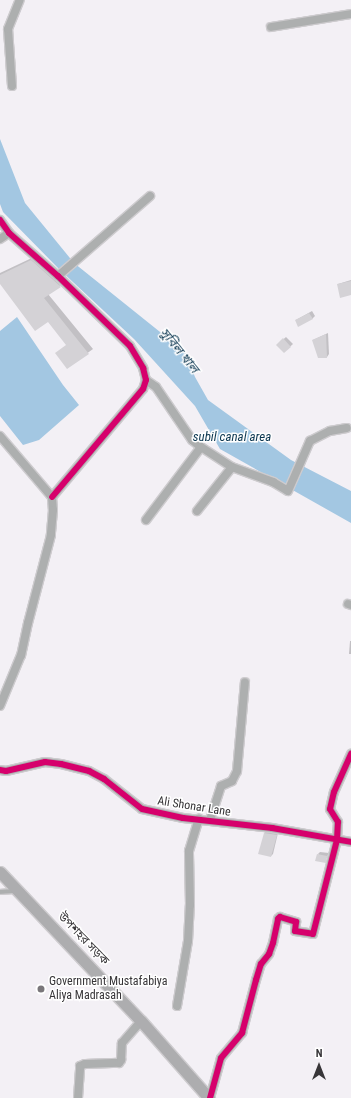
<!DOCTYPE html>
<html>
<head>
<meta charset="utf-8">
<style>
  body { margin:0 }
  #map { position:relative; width:351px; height:1098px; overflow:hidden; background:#f3f0f5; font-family:"Roboto Condensed","Noto Sans Bengali",sans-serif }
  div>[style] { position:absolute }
  .water>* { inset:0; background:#a3c7e2 }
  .shadow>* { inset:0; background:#0003 }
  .building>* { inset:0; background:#d4d2d6 }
  .roads { filter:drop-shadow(1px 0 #cdcbce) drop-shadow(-1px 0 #cdcbce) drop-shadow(0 1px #cdcbce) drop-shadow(0 -1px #cdcbce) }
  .lane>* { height:4px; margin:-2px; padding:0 2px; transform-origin:2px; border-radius:2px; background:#adafaf }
  .street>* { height:8px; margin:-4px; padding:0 4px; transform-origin:4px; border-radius:4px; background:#adafaf }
  .secondary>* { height:11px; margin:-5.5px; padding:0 5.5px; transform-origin:5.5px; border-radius:5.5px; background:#adadaf }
  .cycleway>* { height:6px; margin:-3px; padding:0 3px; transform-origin:3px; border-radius:3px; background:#d6006c }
  .dots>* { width:11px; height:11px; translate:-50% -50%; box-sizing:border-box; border:2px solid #fff; border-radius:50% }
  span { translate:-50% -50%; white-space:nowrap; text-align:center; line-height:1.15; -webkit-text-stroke:3px #fff; paint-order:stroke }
  .street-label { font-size:12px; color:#373538 }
  .poi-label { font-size:12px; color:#373538 }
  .left { translate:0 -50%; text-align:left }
  .water-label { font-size:13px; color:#0a354f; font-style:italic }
  .north { position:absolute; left:299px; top:1046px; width:40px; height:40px; -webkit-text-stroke:3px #fff; paint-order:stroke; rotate:0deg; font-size:11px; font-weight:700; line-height:16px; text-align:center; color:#373538 }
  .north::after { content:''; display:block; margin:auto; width:14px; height:18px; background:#373538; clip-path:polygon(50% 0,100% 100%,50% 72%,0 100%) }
</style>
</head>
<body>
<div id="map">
  <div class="water">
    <i style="clip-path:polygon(0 139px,25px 203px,74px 263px,185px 352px,195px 377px,208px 400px,291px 460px,351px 491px,351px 523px,220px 449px,195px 406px,134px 339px,59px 269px,3px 212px,0 204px)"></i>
    <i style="clip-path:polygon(17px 317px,63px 385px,79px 405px,39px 440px,23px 445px,0 416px,0 331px)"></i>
  </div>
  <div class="shadow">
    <i style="clip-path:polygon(36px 256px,65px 282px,48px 294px,93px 349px,67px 368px,67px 344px,48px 321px,0 282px,0 273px)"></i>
    <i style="clip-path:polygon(351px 280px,351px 294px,338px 284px)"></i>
    <i style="clip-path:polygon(312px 311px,315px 316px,312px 319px,296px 320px)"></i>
    <i style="clip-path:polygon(328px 333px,329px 354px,327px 357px,319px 357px,313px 340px)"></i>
    <i style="clip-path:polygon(286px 337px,293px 344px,284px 352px,277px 345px)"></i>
    <i style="clip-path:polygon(350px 641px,351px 641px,351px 654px,349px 654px)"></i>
    <i style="clip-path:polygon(267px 831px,278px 833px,273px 854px,271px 856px,264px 833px)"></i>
    <i style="clip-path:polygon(320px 852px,329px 853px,325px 861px,318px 854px)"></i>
  </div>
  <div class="building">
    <i style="clip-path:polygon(31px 260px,61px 287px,44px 298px,89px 354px,67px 369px,55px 353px,66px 345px,48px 322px,35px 331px,0 284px,0 275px)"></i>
    <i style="clip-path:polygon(351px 281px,351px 295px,340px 298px,337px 284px)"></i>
    <i style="clip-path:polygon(309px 313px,313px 319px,298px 327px,295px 320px)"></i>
    <i style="clip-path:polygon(326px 334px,327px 358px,318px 358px,312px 340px)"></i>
    <i style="clip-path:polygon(283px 338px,291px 347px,284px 353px,276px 345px)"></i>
    <i style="clip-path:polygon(264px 833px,277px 835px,271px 857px,258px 854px)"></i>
    <i style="clip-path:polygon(317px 854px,327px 856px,326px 863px,315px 861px)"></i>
  </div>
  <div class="roads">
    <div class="lane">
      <i style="left:0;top:892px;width:16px;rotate:-4deg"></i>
    </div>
    <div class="street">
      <i style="left:271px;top:27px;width:81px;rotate:-9.2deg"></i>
      <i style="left:12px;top:86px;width:57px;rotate:-94deg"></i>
      <i style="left:8px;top:29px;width:31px;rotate:-68deg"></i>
      <i style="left:0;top:220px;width:16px;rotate:55deg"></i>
      <i style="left:9px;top:233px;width:65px;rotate:41.3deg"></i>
      <i style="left:58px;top:276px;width:100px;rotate:44.2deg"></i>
      <i style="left:130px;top:346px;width:26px;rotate:59deg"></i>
      <i style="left:143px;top:368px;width:12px;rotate:76deg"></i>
      <i style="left:146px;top:380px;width:9px;rotate:108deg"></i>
      <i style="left:143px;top:389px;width:141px;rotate:130.1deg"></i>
      <i style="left:0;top:239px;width:11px;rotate:-34deg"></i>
      <i style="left:58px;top:276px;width:122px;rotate:-41deg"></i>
      <i style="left:146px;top:380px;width:12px;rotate:35deg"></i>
      <i style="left:156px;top:387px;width:64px;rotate:55.8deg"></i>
      <i style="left:192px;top:440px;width:11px;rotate:38deg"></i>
      <i style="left:201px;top:447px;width:37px;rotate:33deg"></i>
      <i style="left:232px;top:467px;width:44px;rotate:20.1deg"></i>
      <i style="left:273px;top:482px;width:17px;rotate:31deg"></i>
      <i style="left:288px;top:491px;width:55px;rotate:-66.3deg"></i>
      <i style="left:310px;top:441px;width:22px;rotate:-27deg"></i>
      <i style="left:330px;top:431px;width:17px;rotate:-10deg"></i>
      <i style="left:0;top:436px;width:80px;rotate:49.6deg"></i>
      <i style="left:52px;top:497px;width:13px;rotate:86deg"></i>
      <i style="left:53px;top:510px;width:25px;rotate:95deg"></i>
      <i style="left:51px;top:535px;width:91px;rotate:104.6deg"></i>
      <i style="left:28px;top:623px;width:33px;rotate:102deg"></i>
      <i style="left:21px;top:655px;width:55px;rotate:112.4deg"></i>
      <i style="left:197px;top:511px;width:56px;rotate:-51.5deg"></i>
      <i style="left:146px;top:520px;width:91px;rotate:-53deg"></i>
      <i style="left:348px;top:604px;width:3px;rotate:18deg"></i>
      <i style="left:0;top:770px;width:6px;rotate:9deg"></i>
      <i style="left:6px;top:771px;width:40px;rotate:-13deg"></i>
      <i style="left:45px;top:762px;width:16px;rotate:7deg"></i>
      <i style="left:61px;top:764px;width:29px;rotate:14deg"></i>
      <i style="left:89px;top:771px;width:17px;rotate:28deg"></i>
      <i style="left:104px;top:779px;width:48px;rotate:38.3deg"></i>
      <i style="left:142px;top:809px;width:42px;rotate:12.4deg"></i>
      <i style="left:183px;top:818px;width:90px;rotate:6.4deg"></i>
      <i style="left:272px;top:828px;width:80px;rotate:10deg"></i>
      <i style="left:210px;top:820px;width:36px;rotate:-72deg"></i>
      <i style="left:221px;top:786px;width:12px;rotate:-24deg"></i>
      <i style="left:232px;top:781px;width:11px;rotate:-63deg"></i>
      <i style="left:237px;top:771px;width:89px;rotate:-84.9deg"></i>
      <i style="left:177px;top:1006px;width:66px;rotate:-80.4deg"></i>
      <i style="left:188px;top:941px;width:36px;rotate:-87deg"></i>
      <i style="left:190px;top:905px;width:54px;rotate:-91.1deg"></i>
      <i style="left:189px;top:851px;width:34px;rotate:-73deg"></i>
      <i style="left:78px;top:1098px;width:32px;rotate:-86deg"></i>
      <i style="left:80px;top:1066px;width:5px;rotate:-22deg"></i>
      <i style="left:85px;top:1064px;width:34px;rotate:-2deg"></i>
      <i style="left:119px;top:1063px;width:4px;rotate:-56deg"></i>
      <i style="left:121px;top:1060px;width:17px;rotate:-87deg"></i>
      <i style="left:122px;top:1043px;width:29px;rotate:-49deg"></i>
      <i style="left:210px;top:1098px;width:41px;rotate:-74.6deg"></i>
      <i style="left:221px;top:1058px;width:33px;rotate:-50deg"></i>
      <i style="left:242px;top:1033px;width:55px;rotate:-75.2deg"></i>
      <i style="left:256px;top:980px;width:17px;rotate:-73deg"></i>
      <i style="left:261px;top:964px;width:13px;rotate:-51deg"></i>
      <i style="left:269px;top:954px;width:12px;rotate:-70deg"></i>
      <i style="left:273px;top:943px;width:25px;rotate:-78deg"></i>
      <i style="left:278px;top:919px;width:3px;rotate:-45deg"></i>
      <i style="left:280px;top:917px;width:17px;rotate:17deg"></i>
      <i style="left:296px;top:922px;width:9px;rotate:96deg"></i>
      <i style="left:295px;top:931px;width:18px;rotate:9deg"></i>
      <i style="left:313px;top:934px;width:97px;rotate:-75.7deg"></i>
      <i style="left:337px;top:840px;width:18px;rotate:-87deg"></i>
      <i style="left:338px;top:822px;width:15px;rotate:-122deg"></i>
      <i style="left:330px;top:809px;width:17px;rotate:-77deg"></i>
      <i style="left:334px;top:792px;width:42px;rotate:-65.9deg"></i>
    </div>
    <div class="secondary">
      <i style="left:0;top:872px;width:205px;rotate:46.6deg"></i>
      <i style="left:141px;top:1021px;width:103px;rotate:48.6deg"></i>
    </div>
  </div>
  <div class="cycleway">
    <i style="left:0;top:220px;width:16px;rotate:55deg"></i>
    <i style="left:9px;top:233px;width:65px;rotate:41.3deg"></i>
    <i style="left:58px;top:276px;width:100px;rotate:44.2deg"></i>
    <i style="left:130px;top:346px;width:26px;rotate:59deg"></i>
    <i style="left:143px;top:368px;width:12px;rotate:76deg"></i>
    <i style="left:146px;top:380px;width:9px;rotate:108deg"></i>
    <i style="left:143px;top:389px;width:141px;rotate:130.1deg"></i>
    <i style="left:0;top:770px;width:6px;rotate:9deg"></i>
    <i style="left:6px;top:771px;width:40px;rotate:-13deg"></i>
    <i style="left:45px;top:762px;width:16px;rotate:7deg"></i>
    <i style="left:61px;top:764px;width:29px;rotate:14deg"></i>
    <i style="left:89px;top:771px;width:17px;rotate:28deg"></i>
    <i style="left:104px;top:779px;width:48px;rotate:38.3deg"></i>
    <i style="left:142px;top:809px;width:42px;rotate:12.4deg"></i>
    <i style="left:183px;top:818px;width:90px;rotate:6.4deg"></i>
    <i style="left:272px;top:828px;width:80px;rotate:10deg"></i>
    <i style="left:210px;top:1098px;width:41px;rotate:-74.6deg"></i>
    <i style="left:221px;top:1058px;width:33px;rotate:-50deg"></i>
    <i style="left:242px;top:1033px;width:55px;rotate:-75.2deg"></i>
    <i style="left:256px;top:980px;width:17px;rotate:-73deg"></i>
    <i style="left:261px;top:964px;width:13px;rotate:-51deg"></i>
    <i style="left:269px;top:954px;width:12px;rotate:-70deg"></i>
    <i style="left:273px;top:943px;width:25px;rotate:-78deg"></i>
    <i style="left:278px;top:919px;width:3px;rotate:-45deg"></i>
    <i style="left:280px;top:917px;width:17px;rotate:17deg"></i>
    <i style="left:296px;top:922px;width:9px;rotate:96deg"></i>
    <i style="left:295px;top:931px;width:18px;rotate:9deg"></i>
    <i style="left:313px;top:934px;width:97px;rotate:-75.7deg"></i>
    <i style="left:337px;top:840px;width:18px;rotate:-87deg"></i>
    <i style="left:338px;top:822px;width:15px;rotate:-122deg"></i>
    <i style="left:330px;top:809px;width:17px;rotate:-77deg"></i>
    <i style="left:334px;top:792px;width:42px;rotate:-65.9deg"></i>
  </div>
  <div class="dots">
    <i style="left:41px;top:989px;background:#79767a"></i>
  </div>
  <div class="street-label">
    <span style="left:194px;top:807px;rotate:9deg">Ali Shonar Lane</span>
    <span style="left:83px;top:939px;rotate:46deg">উপশহর সড়ক</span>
  </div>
  <div class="poi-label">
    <span class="left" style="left:49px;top:989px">Government Mustafabiya<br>Aliya Madrasah</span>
  </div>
  <div class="water-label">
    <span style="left:179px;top:351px;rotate:51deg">সুবিল খাল</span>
    <span style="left:232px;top:437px">subil canal area</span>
  </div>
  <div class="north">N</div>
</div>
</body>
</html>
